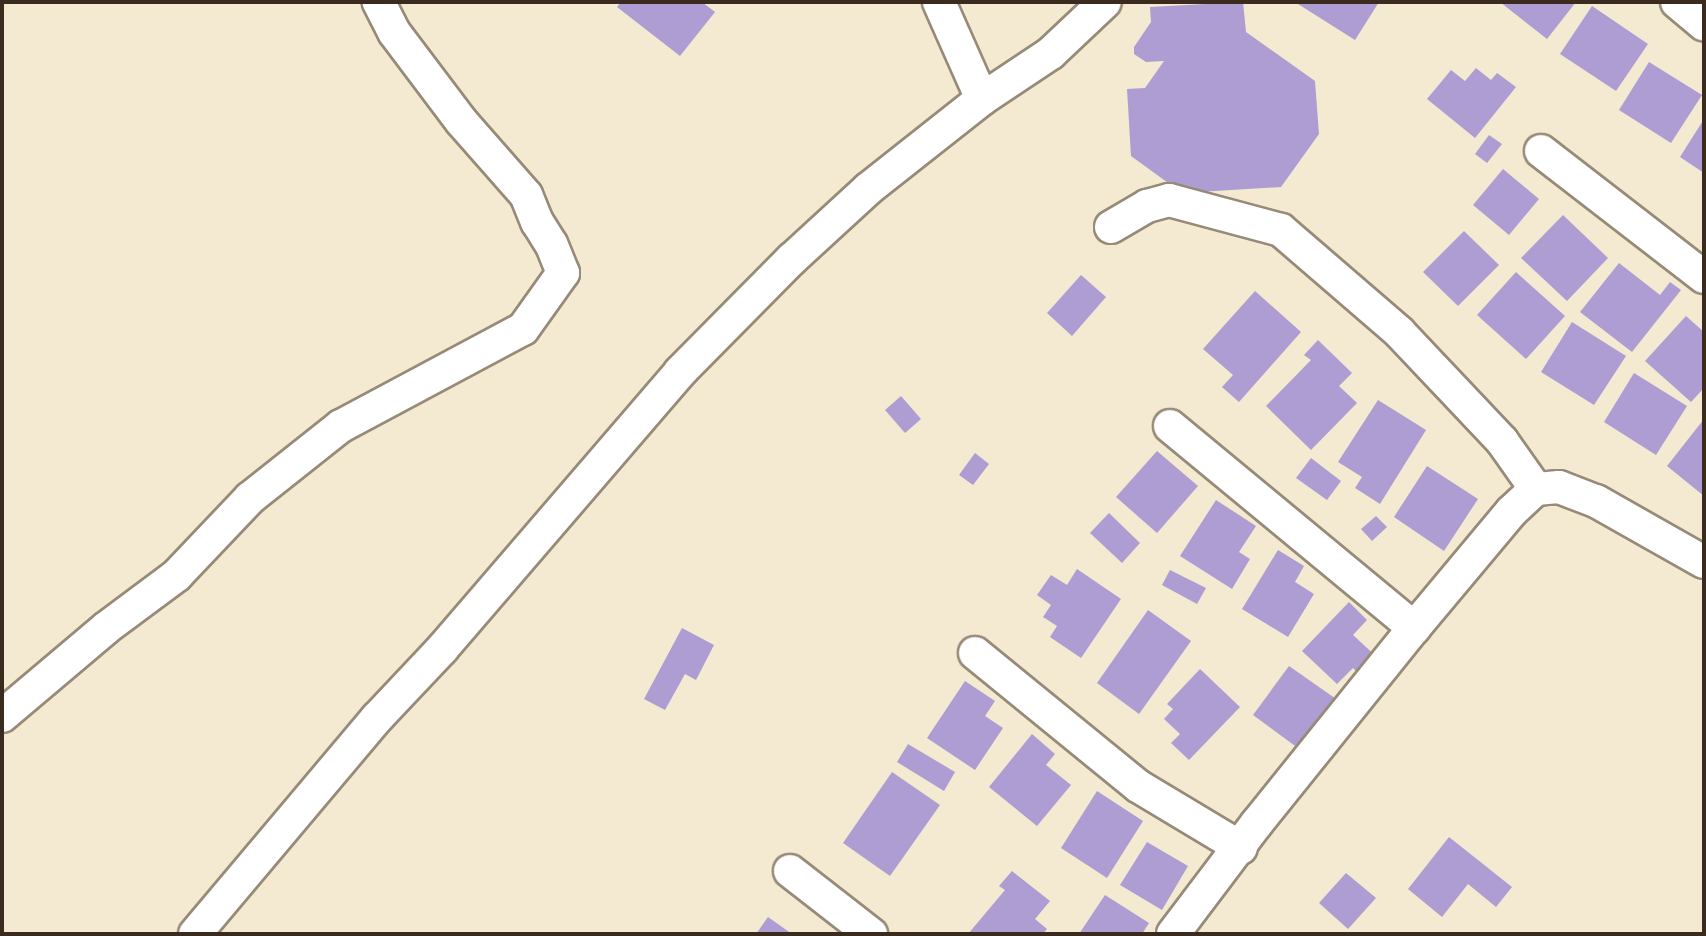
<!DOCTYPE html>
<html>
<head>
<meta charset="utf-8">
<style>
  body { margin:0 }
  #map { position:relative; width:1706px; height:936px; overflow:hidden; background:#f3ead1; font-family:Dekko,sans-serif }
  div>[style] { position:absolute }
  .building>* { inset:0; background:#ad9dd2 }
  .roads { filter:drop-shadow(2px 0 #978a78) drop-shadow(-2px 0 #978a78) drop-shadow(0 2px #978a78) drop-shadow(0 -2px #978a78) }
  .minor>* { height:32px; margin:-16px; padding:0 16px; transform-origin:16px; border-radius:16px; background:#fff }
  span { translate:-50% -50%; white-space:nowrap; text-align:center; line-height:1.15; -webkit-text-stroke:5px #fcf5e5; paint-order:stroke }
  .frame { position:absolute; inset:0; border:4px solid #3b2a1e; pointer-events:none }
</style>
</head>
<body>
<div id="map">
  <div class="building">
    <i style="clip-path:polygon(621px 2px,702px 2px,715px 12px,680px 56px,617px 7px)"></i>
    <i style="clip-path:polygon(1243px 2px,1246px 32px,1315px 81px,1319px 134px,1281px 187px,1182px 193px,1131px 156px,1127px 89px,1145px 88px,1164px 61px,1146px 62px,1134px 54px,1134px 47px,1151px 22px,1150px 7px)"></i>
    <i style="clip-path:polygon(1300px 2px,1379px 2px,1355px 40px,1298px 4px)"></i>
    <i style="clip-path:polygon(1500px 2px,1576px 2px,1547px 39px)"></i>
    <i style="clip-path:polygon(1592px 6px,1648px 44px,1616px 91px,1560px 54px)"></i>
    <i style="clip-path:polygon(1649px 62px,1702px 95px,1671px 143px,1619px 110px)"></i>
    <i style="clip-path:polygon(1476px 68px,1491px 80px,1497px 73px,1516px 87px,1475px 138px,1427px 99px,1451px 70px,1465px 81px)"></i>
    <i style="clip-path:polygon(1704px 119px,1704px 173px,1680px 157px)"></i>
    <i style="clip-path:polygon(1489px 135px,1502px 144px,1487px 163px,1475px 154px)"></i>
    <i style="clip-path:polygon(1503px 169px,1539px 199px,1509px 235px,1473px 205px)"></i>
    <i style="clip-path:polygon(1563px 215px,1608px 258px,1567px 301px,1521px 258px)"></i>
    <i style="clip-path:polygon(1464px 231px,1499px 265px,1458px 306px,1423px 272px)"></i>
    <i style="clip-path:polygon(1619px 263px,1660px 295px,1670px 282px,1681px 290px,1632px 352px,1580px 312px)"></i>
    <i style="clip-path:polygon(1516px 272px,1565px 316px,1526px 359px,1477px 315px)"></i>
    <i style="clip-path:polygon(1081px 275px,1106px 297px,1072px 336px,1047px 313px)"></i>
    <i style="clip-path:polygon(1255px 291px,1301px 332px,1239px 402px,1222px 387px,1233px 375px,1203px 349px)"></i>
    <i style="clip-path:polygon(1686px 316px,1704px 332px,1704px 388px,1691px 402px,1645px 361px)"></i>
    <i style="clip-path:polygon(1572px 322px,1626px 356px,1594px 405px,1541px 372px)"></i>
    <i style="clip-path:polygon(1318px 340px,1352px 373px,1339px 386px,1357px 403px,1311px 450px,1266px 406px,1311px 360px,1304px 355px)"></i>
    <i style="clip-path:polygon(1634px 373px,1687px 406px,1656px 455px,1604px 422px)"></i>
    <i style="clip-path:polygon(901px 396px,921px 419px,905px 433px,885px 410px)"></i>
    <i style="clip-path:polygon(1378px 400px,1426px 430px,1380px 504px,1355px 488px,1362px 477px,1338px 462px)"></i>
    <i style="clip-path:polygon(1704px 419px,1704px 496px,1667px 466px)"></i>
    <i style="clip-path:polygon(1157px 451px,1198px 486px,1157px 533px,1116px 497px)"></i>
    <i style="clip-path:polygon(975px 453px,989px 464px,973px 485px,959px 475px)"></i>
    <i style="clip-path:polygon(1311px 458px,1341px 481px,1327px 500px,1296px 478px)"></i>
    <i style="clip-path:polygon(1427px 466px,1478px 499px,1444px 551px,1394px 517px)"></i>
    <i style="clip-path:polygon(1216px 500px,1256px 526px,1239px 552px,1250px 559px,1232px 589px,1180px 556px)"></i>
    <i style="clip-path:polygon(1109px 513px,1140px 543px,1122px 563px,1090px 533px)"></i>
    <i style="clip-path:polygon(1376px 516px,1387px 527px,1372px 541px,1361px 529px)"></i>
    <i style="clip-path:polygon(1278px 550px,1304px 566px,1295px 582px,1314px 594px,1288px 637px,1242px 609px)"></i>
    <i style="clip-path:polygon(1077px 569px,1121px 599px,1081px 658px,1050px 637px,1057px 626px,1043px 617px,1051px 605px,1037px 595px,1051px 575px,1067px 585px)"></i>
    <i style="clip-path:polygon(1170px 570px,1206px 588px,1197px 604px,1162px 585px)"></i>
    <i style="clip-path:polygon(1349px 602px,1367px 620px,1353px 635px,1380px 660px,1362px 678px,1353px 668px,1337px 684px,1302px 651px)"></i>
    <i style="clip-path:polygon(1148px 610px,1191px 641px,1139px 714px,1097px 683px)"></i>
    <i style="clip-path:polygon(682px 628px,714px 645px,696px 680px,685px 674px,665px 710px,644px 699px)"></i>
    <i style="clip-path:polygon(1289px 666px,1339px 701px,1302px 751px,1253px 715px)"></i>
    <i style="clip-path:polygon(1200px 669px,1240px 707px,1189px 760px,1171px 743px,1180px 734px,1164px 719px,1173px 709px,1167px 704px)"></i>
    <i style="clip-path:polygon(965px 681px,995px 701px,985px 716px,1003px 728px,975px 770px,927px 738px)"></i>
    <i style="clip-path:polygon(1032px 734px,1055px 754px,1046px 765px,1071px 785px,1037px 826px,989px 787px)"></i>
    <i style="clip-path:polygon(908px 744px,955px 772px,944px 791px,897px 762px)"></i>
    <i style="clip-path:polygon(892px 772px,940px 805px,890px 876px,843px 843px)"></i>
    <i style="clip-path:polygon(1097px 791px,1143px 821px,1107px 878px,1061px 848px)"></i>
    <i style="clip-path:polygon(1449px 837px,1512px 887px,1496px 907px,1468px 884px,1442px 917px,1408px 889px)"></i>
    <i style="clip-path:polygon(1147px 842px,1188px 866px,1162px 910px,1120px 885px)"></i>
    <i style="clip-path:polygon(1012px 871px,1050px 901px,1035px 919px,1047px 929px,1043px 934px,968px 934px,1005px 890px,999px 886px)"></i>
    <i style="clip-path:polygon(1346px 873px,1376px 898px,1348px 929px,1319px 903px)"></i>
    <i style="clip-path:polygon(1105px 895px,1149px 923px,1142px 934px,1079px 934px)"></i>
    <i style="clip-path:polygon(768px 917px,792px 934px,756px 934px)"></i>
  </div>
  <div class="roads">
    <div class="minor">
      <i style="left:939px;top:2px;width:106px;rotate:66.1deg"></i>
      <i style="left:1677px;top:2px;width:35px;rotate:40deg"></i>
      <i style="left:1541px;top:151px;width:206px;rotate:37.7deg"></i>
      <i style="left:1111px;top:227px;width:42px;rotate:-30.3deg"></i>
      <i style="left:1147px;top:206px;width:23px;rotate:-15deg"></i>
      <i style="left:1169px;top:200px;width:116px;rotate:15deg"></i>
      <i style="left:1281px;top:230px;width:156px;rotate:40.8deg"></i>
      <i style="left:1399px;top:332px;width:150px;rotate:46.6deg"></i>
      <i style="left:1502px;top:441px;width:59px;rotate:54.7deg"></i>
      <i style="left:1170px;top:426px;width:317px;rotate:39.6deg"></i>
      <i style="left:975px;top:653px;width:210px;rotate:39.2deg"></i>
      <i style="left:1138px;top:786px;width:120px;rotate:31deg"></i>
      <i style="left:2px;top:716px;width:136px;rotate:-40.2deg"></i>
      <i style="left:106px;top:628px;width:89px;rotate:-36.7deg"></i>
      <i style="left:177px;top:575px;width:106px;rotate:-46.5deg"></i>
      <i style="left:250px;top:498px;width:116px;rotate:-38.4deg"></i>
      <i style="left:341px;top:426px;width:206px;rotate:-28.1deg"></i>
      <i style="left:523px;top:329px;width:69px;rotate:-54.5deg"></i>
      <i style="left:563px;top:273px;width:31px;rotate:-112deg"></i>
      <i style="left:551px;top:244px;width:26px;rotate:-122deg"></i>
      <i style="left:537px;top:222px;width:29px;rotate:-112deg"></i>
      <i style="left:526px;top:195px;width:98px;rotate:-131.3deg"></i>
      <i style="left:461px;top:121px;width:111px;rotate:-127deg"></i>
      <i style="left:394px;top:32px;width:34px;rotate:-117deg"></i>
      <i style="left:790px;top:871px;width:103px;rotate:37.9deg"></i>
      <i style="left:195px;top:934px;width:282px;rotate:-49.9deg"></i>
      <i style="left:377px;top:718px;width:95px;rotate:-46.7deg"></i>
      <i style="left:442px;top:649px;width:365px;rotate:-49.3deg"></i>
      <i style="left:680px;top:372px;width:159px;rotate:-45.3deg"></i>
      <i style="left:792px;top:259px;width:103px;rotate:-42.6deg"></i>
      <i style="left:868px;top:189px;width:145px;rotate:-38.3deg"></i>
      <i style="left:982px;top:99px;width:83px;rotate:-33.7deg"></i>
      <i style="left:1051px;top:53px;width:74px;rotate:-43.4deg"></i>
      <i style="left:1173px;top:934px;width:139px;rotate:-52.9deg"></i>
      <i style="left:1257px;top:823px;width:250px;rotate:-51.2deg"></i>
      <i style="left:1414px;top:628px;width:153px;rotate:-50.1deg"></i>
      <i style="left:1512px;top:511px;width:33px;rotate:-43deg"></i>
      <i style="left:1536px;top:489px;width:23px;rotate:-5deg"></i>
      <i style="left:1559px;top:487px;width:40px;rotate:21deg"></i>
      <i style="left:1596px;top:501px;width:124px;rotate:29.5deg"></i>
    </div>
  </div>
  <div class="frame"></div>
</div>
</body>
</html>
